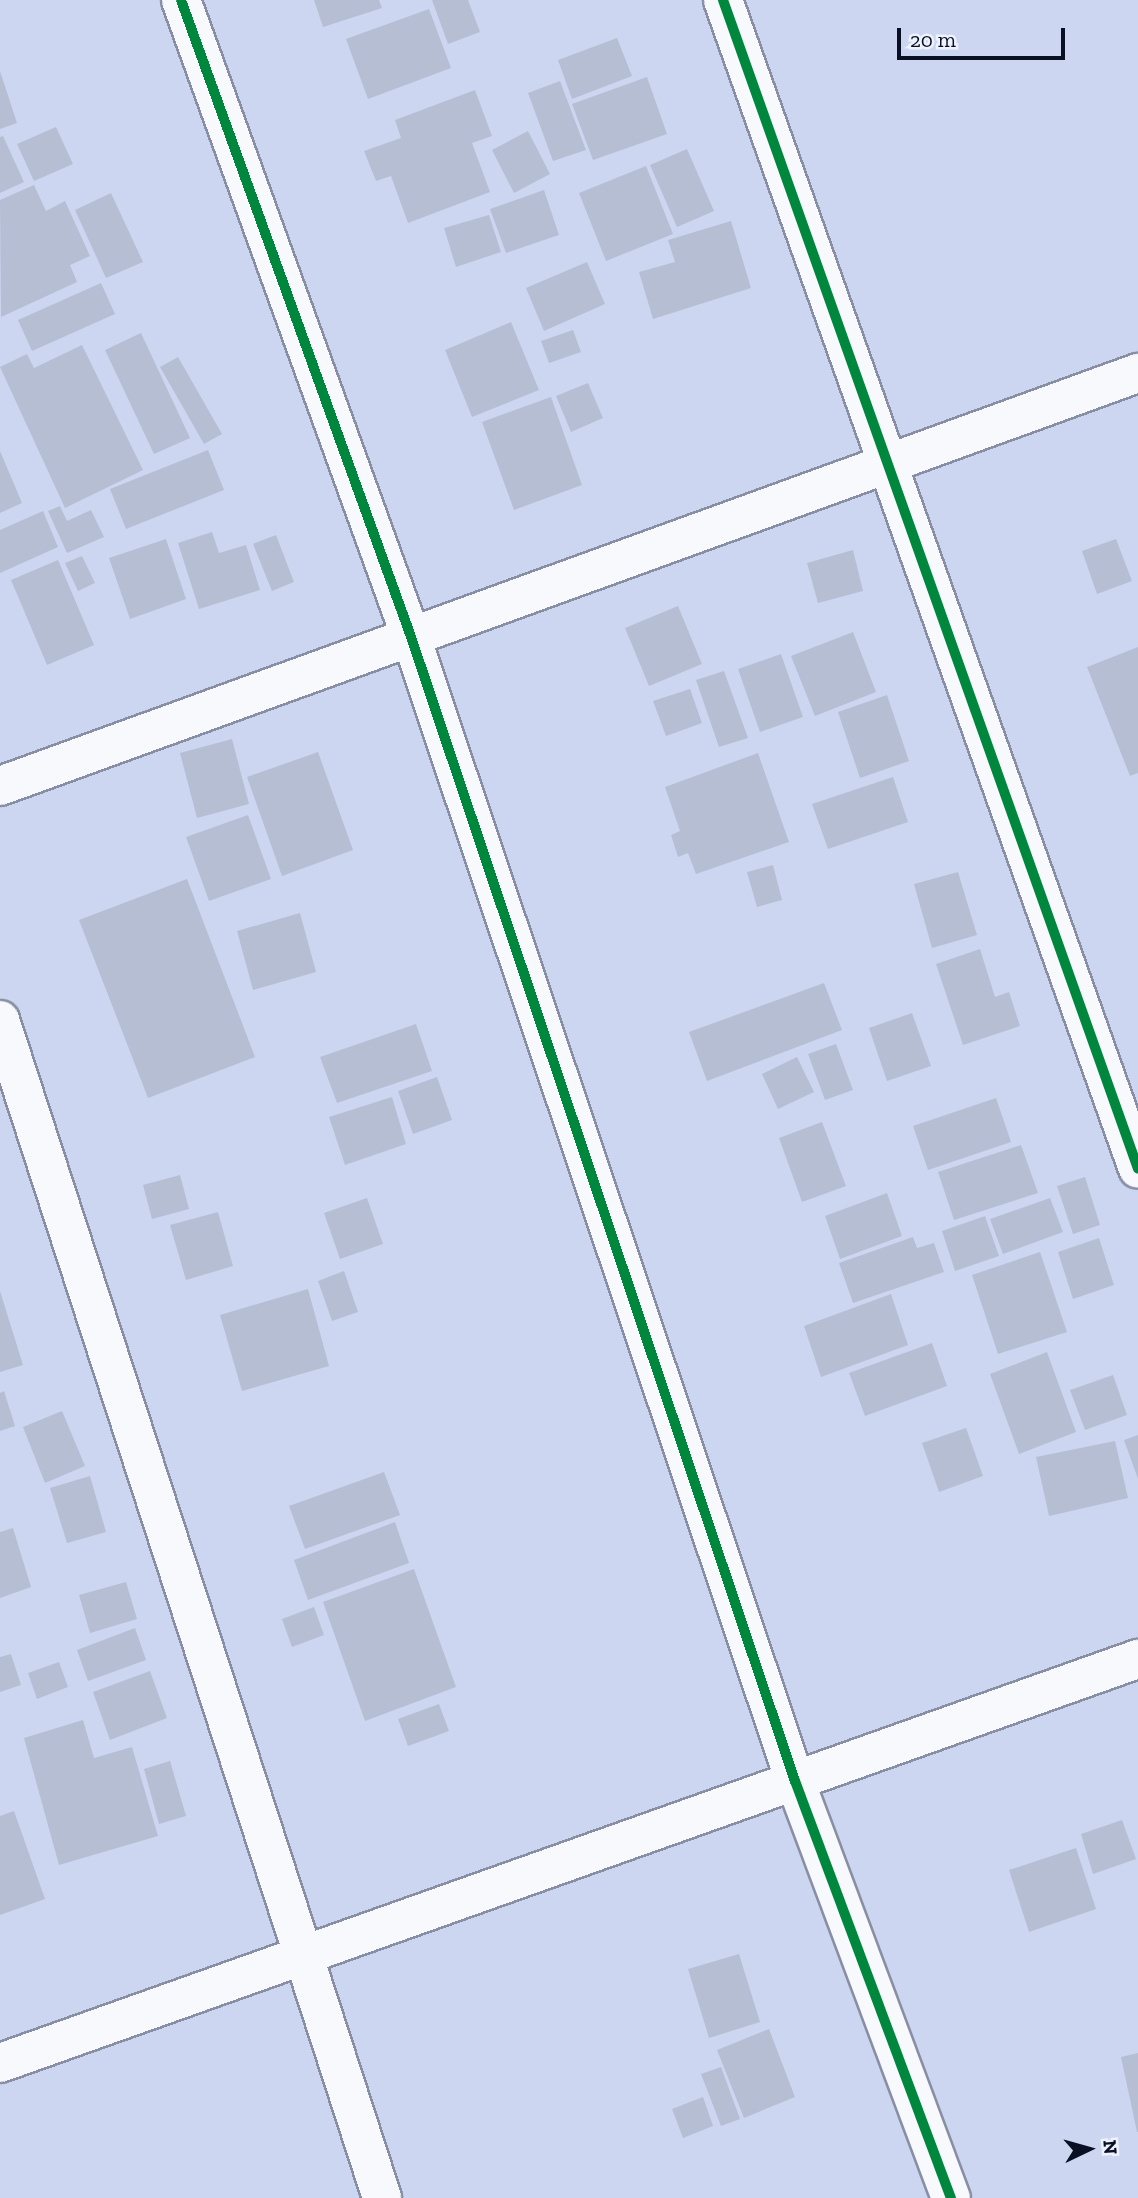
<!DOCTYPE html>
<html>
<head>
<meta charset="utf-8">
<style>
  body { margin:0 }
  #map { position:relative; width:1138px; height:2198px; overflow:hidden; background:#cdd6f0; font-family:"Zilla Slab",serif }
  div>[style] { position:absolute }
  .building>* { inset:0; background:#b6bed4 }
  .roads { filter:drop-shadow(2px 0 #888fa4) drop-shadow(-2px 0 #888fa4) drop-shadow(0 2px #888fa4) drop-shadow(0 -2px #888fa4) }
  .street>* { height:38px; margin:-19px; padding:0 19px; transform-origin:19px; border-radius:19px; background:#f8f9fd }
  .cycleway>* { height:10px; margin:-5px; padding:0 5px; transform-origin:5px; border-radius:5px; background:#00873e }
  span { translate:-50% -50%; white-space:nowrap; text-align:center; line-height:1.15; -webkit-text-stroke:5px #edf2fd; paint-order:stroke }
  .north { position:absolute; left:1054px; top:2114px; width:70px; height:70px; -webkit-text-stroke:5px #edf2fd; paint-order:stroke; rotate:85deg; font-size:19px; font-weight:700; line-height:28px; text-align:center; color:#0a1024 }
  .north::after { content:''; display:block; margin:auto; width:24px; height:32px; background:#0a1024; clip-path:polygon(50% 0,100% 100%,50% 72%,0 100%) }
  .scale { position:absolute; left:897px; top:28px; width:168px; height:32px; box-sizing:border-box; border:4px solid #0a1024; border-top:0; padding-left:9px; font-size:21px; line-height:24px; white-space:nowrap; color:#0a1024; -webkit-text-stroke:5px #edf2fd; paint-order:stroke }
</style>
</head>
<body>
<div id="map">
  <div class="building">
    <i style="clip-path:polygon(314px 0,379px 0,382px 8px,323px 27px)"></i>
    <i style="clip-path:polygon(432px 0,468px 0,480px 32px,448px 44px)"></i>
    <i style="clip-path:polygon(429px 9px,451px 68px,368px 99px,346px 39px)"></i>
    <i style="clip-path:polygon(617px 38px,632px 76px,572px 99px,558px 60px)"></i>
    <i style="clip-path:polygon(0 71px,17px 123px,0 129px)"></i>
    <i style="clip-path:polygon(647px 77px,667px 134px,593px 160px,572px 104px)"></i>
    <i style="clip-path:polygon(560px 81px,586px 150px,553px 161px,528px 93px)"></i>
    <i style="clip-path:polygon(475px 90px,492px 136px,472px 143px,490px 192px,408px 223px,391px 176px,376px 181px,364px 151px,401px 138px,395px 120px)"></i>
    <i style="clip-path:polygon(56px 127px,73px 164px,34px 181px,17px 144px)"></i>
    <i style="clip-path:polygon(528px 131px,550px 174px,514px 193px,492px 150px)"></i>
    <i style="clip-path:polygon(3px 136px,24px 182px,0 193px,0 137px)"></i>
    <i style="clip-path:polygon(687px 149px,714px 211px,677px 227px,650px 165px)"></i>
    <i style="clip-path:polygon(646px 166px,673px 234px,606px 261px,579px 193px)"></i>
    <i style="clip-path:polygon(34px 185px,46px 211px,65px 201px,90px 256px,70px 265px,77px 282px,1px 317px,0 200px)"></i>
    <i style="clip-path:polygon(544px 190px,559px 235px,506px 253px,490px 209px)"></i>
    <i style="clip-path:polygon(111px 193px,143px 262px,106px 278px,75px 210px)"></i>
    <i style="clip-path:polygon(489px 215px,501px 252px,456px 267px,444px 228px)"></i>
    <i style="clip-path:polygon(731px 221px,751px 288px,653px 319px,639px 272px,675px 262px,668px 240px)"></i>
    <i style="clip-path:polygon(587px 262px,605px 304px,544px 331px,526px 288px)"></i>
    <i style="clip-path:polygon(101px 283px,115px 314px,32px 351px,18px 320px)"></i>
    <i style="clip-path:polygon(511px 322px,539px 390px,472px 417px,445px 350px)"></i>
    <i style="clip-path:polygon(573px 330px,581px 352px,549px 363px,541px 341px)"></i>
    <i style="clip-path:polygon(141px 333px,190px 438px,154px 454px,105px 350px)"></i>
    <i style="clip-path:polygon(82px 345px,143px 470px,65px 508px,0 367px,27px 354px,34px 368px)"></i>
    <i style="clip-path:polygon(178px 357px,222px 434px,204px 444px,160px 367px)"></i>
    <i style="clip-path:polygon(588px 383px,603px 418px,571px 432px,556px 396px)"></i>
    <i style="clip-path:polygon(551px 397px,582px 485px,514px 510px,482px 422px)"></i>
    <i style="clip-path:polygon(208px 450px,224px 490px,126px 529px,110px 489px)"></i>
    <i style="clip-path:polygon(0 451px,22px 503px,0 513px)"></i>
    <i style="clip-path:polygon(60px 506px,67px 521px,91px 510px,104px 537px,67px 553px,48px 511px)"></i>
    <i style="clip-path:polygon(43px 511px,58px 547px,0 573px,0 530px)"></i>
    <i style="clip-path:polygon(212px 532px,219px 553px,246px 545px,260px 590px,199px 609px,178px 543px)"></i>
    <i style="clip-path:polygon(276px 535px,294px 582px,272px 591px,253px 544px)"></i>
    <i style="clip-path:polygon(166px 539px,186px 599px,130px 619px,109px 558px)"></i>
    <i style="clip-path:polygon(1116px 539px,1132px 581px,1097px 594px,1082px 551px)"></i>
    <i style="clip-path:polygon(853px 550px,863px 591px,818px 603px,807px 563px)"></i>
    <i style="clip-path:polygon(82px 556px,95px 583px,78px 591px,65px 563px)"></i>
    <i style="clip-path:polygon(58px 560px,94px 645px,47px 665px,11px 580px)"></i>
    <i style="clip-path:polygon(678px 606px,702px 664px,649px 686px,625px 628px)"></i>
    <i style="clip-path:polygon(853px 632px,876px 692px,815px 716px,791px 656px)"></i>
    <i style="clip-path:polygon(1138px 647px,1138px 773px,1130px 776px,1087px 667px)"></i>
    <i style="clip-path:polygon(781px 654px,803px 717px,760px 732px,738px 669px)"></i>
    <i style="clip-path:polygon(724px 671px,748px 738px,719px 747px,696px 680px)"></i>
    <i style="clip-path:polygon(690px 689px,702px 723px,666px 736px,653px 701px)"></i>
    <i style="clip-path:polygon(887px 695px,909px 761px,860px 778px,838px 712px)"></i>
    <i style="clip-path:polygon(232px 739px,249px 804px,197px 818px,180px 753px)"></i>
    <i style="clip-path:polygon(318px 752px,353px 850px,282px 876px,247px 777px)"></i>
    <i style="clip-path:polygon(758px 753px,789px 842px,696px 874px,688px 853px,678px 857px,671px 835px,680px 831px,665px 787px)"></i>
    <i style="clip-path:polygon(893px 777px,908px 822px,828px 849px,812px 804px)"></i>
    <i style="clip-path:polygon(248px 815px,271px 879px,209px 901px,186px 837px)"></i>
    <i style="clip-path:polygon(773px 865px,782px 900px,757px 907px,747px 872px)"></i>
    <i style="clip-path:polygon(958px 872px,977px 935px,932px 948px,914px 884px)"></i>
    <i style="clip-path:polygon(187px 879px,255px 1057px,148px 1098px,79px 920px)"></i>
    <i style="clip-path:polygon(300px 913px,316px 972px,253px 990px,237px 931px)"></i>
    <i style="clip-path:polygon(980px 949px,995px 997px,1009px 992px,1020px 1026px,963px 1045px,936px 964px)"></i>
    <i style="clip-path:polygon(824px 983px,842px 1030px,707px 1081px,689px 1032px)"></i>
    <i style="clip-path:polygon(912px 1013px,931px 1066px,887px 1081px,869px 1028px)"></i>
    <i style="clip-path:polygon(416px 1024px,432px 1071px,337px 1103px,320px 1057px)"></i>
    <i style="clip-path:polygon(836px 1044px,853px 1090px,825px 1100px,808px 1054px)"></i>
    <i style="clip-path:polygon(797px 1057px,814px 1092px,778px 1109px,762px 1074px)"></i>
    <i style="clip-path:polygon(437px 1077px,452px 1120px,413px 1134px,398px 1091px)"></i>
    <i style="clip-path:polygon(392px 1097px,406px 1144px,345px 1165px,329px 1117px)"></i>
    <i style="clip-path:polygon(996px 1098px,1011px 1142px,928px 1170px,913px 1126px)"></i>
    <i style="clip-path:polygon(822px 1122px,846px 1186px,802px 1202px,779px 1138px)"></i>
    <i style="clip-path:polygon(1021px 1145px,1038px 1193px,954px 1220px,938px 1172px)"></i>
    <i style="clip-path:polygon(180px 1175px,189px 1209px,152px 1219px,143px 1185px)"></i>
    <i style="clip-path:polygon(1085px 1177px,1100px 1225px,1073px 1234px,1057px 1186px)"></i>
    <i style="clip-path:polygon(887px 1193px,902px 1236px,840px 1259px,825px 1216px)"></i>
    <i style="clip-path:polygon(367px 1198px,383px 1244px,340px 1259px,324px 1213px)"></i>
    <i style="clip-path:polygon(1050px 1198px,1063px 1232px,1003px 1254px,990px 1219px)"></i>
    <i style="clip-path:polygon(218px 1212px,233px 1266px,186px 1280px,170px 1225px)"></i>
    <i style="clip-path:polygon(985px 1216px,999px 1256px,955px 1271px,942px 1231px)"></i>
    <i style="clip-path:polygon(913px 1237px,917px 1248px,934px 1243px,944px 1272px,853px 1303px,839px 1263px)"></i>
    <i style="clip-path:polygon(1099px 1238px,1114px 1285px,1073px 1299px,1058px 1252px)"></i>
    <i style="clip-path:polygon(1040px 1252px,1067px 1332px,998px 1354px,972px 1275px)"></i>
    <i style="clip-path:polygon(344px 1271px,358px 1312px,332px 1321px,318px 1281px)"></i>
    <i style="clip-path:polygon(308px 1289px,329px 1366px,242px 1391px,220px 1315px)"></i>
    <i style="clip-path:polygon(0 1291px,23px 1365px,0 1372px)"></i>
    <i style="clip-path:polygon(891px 1294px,908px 1345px,821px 1377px,804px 1326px)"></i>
    <i style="clip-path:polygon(932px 1343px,947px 1386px,865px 1416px,849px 1373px)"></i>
    <i style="clip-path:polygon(1047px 1352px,1076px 1432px,1019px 1454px,990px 1374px)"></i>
    <i style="clip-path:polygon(1113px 1375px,1127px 1415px,1085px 1430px,1070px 1390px)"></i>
    <i style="clip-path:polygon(4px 1391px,15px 1426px,0 1431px,0 1393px)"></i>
    <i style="clip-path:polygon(62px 1411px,85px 1466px,45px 1483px,23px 1427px)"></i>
    <i style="clip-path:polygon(966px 1428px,983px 1476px,939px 1492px,922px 1443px)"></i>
    <i style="clip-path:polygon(1138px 1435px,1138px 1479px,1124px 1440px)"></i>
    <i style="clip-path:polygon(1115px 1441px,1128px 1498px,1049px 1516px,1036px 1457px)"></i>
    <i style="clip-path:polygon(384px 1472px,400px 1515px,305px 1549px,289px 1506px)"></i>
    <i style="clip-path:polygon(90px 1476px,106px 1532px,67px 1543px,50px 1488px)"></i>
    <i style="clip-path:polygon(395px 1522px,409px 1563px,308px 1600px,294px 1560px)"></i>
    <i style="clip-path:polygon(13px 1528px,31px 1587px,0 1598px,0 1532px)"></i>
    <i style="clip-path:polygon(414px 1569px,456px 1687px,365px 1721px,323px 1602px)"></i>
    <i style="clip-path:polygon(126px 1582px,137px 1619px,90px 1633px,79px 1595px)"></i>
    <i style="clip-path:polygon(314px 1607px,324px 1635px,292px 1647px,282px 1619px)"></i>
    <i style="clip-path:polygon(135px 1628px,146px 1660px,88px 1681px,77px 1650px)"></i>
    <i style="clip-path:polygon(11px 1654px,21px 1685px,0 1692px,0 1657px)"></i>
    <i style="clip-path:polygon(59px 1662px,68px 1687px,37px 1699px,28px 1673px)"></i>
    <i style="clip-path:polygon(150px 1671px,167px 1718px,110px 1740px,93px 1692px)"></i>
    <i style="clip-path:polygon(439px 1704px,449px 1731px,408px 1746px,398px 1719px)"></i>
    <i style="clip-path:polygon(83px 1720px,94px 1758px,132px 1747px,158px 1836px,59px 1865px,24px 1738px)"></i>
    <i style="clip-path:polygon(170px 1761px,186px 1816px,159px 1824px,144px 1769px)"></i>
    <i style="clip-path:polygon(14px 1811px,45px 1899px,0 1915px,0 1816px)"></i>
    <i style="clip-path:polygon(1122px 1820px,1136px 1859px,1093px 1874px,1081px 1834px)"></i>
    <i style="clip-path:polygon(1076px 1848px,1096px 1909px,1029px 1932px,1009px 1870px)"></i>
    <i style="clip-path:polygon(739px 1954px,760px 2022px,709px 2038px,688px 1969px)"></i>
    <i style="clip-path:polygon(769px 2029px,795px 2097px,744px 2118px,717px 2050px)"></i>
    <i style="clip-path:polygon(1138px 2053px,1138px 2132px,1137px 2132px,1121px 2057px)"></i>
    <i style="clip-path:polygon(721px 2067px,740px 2119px,721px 2126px,701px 2074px)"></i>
    <i style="clip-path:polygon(703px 2097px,713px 2126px,683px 2138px,672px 2109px)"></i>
  </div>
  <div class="roads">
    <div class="street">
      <i style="left:181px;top:0;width:674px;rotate:70.14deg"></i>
      <i style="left:410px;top:634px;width:1210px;rotate:71.45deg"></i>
      <i style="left:795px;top:1781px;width:445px;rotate:69.5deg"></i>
      <i style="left:723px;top:0;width:1240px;rotate:70.45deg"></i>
      <i style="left:0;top:786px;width:1211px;rotate:-19.95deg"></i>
      <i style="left:0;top:1020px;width:1238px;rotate:72.03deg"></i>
      <i style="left:0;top:2063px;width:1208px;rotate:-19.55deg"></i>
    </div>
  </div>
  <div class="cycleway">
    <i style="left:181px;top:0;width:674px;rotate:70.14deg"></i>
    <i style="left:410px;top:634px;width:1210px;rotate:71.45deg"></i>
    <i style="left:795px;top:1781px;width:445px;rotate:69.5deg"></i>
    <i style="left:723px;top:0;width:1240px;rotate:70.45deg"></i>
  </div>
  <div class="north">N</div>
  <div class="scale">20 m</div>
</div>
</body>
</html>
